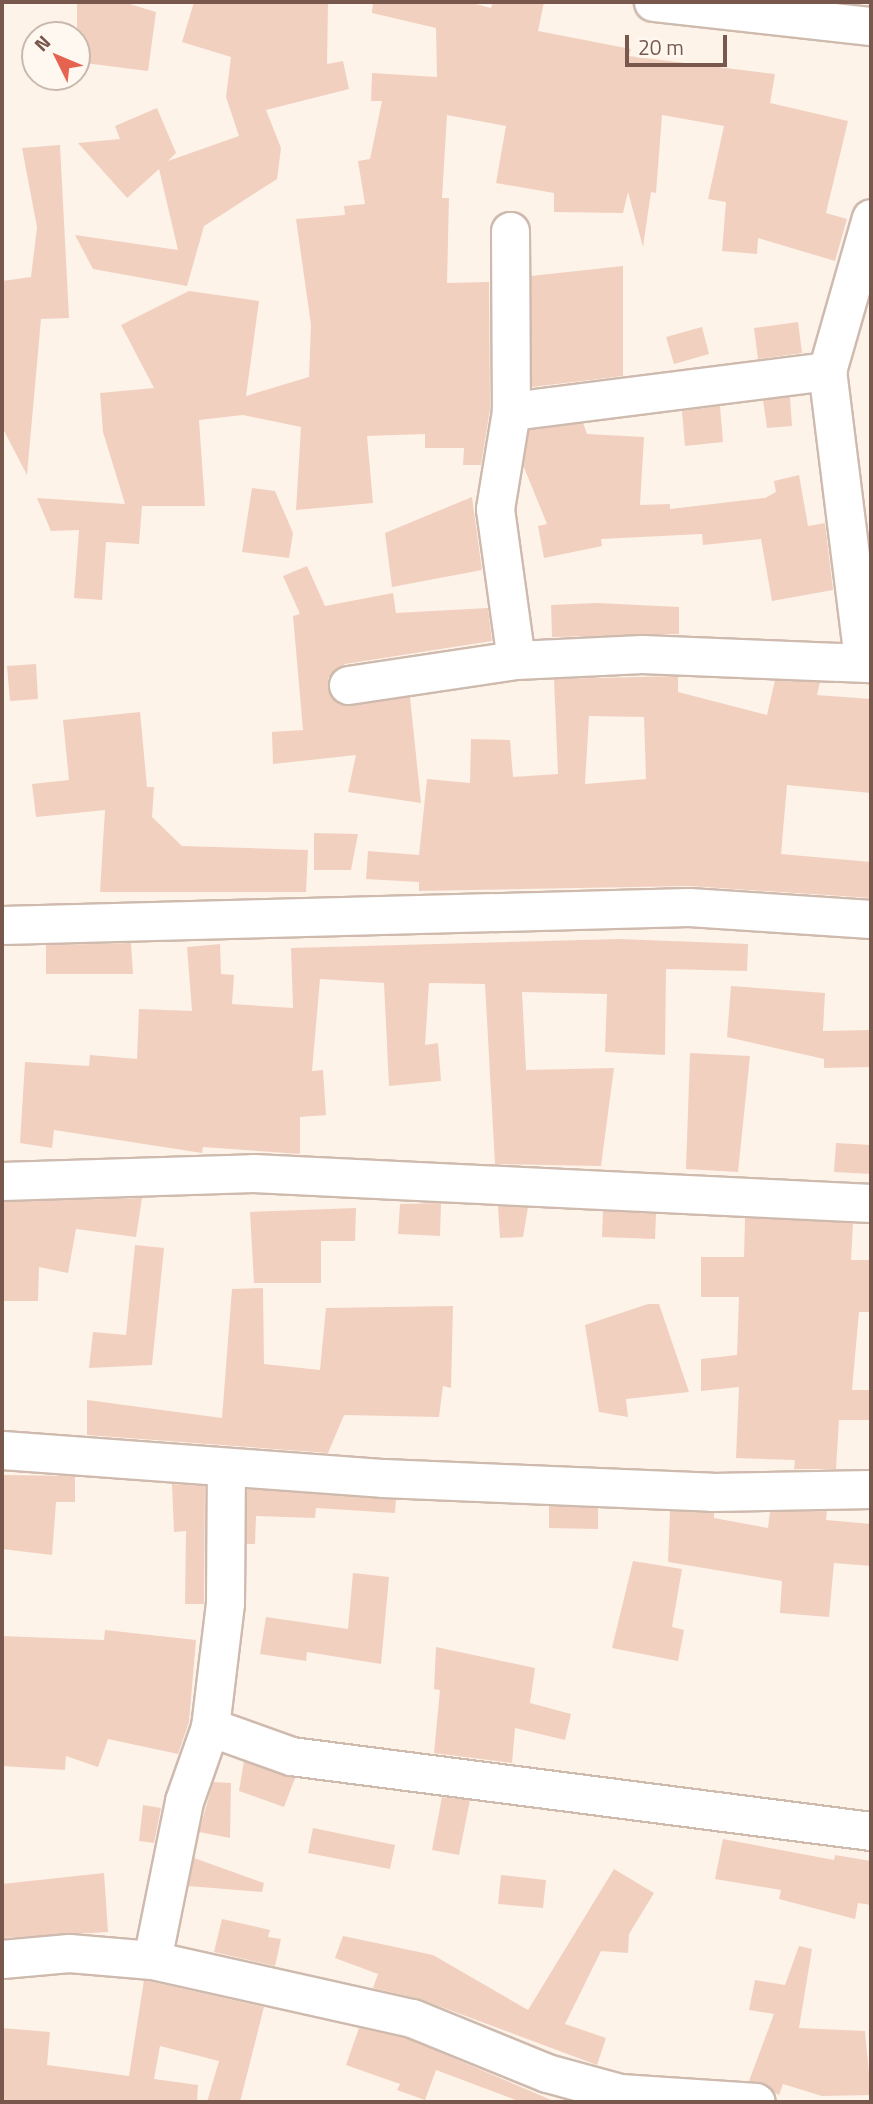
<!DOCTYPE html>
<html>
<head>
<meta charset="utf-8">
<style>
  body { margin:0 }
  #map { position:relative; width:873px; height:2104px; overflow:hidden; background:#fdf3e9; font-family:"Titillium Web",sans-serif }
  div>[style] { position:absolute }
  .building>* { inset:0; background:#f2d0c0 }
  .roads { filter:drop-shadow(2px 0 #cfbaae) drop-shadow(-2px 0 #cfbaae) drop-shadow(0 2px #cfbaae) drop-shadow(0 -2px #cfbaae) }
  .street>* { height:37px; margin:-18.5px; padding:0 18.5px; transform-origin:18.5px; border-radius:18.5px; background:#fff }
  span { translate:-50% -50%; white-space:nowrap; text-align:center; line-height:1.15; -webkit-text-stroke:5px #fff8f0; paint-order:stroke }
  .frame { position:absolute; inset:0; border:4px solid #78584c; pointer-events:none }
  .north { position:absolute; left:21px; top:21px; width:70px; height:70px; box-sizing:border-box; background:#fff8f0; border:2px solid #c9b8ae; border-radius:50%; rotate:313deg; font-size:19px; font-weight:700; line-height:28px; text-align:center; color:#78584c }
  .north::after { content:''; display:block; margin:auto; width:24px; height:32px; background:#e6644f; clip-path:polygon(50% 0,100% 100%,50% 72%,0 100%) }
  .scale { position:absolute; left:625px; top:35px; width:102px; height:32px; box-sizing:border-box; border:4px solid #78584c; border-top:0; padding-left:9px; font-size:21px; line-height:24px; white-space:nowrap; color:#78584c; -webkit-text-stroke:5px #fff8f0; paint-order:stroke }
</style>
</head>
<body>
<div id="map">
  <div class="building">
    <i style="clip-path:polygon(77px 2px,123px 2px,156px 12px,148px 71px,77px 62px)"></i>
    <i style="clip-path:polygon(194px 2px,328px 2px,327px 64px,343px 61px,349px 89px,266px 110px,281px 148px,277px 179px,204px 226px,187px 286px,93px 269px,75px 235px,178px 250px,159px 169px,127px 198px,78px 143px,120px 139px,115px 126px,157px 108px,176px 153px,168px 161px,239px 136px,226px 97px,231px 57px,182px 42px)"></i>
    <i style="clip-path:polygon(373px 2px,468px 2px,491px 8px,493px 2px,544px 2px,538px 31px,631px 49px,629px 56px,775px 74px,770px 103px,848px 121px,826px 213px,847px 219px,835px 261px,758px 238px,757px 254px,722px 251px,726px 202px,708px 199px,724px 126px,662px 115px,656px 193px,651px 192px,643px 247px,628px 192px,623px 213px,554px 212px,554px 193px,496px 183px,506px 126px,447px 115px,442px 198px,449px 198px,447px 283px,489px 282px,490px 409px,481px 465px,463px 465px,464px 448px,425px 448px,425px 434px,367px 436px,373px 503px,296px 510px,301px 427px,243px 415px,199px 420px,205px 506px,142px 506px,139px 544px,106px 542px,102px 600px,74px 598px,79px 530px,51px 531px,37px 498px,125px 504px,103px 432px,100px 393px,154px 388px,121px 325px,189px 291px,259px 301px,246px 396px,309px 377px,311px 325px,296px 219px,345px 215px,344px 206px,365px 204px,358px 161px,370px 159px,382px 101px,371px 101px,372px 73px,437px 77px,436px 28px,372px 13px)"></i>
    <i style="clip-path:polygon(60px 145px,69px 318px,41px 319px,27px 475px,2px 427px,2px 281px,31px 277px,37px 227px,22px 148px)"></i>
    <i style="clip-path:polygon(623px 266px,623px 376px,532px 387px,531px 276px)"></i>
    <i style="clip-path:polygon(798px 322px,802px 353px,758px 359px,754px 328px)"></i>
    <i style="clip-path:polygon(702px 327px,709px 354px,674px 364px,666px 337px)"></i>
    <i style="clip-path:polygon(790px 397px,792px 426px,767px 428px,763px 400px)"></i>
    <i style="clip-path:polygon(720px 406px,723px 442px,685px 446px,682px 411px)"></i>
    <i style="clip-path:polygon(583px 423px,587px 434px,644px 437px,640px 505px,670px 504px,670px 509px,765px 498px,776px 492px,774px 481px,799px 475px,808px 526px,825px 523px,833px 590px,772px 601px,761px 539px,703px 545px,702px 534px,601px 539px,602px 546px,544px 558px,538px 526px,547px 524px,523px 465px,529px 430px)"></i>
    <i style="clip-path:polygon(252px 488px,275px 491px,293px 533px,289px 558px,242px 552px)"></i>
    <i style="clip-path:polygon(472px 497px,482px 570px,392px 587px,385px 533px)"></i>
    <i style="clip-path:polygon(307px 566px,325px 606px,393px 593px,396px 613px,488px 608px,492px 641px,345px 664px,328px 678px,331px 697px,341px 705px,410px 697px,421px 803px,348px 792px,356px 755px,273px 764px,272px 732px,303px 730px,293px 616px,300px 614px,283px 576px)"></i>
    <i style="clip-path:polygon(597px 603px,679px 607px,679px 634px,552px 637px,551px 605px)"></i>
    <i style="clip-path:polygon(36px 664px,38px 699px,10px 701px,7px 666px)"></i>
    <i style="clip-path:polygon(evenodd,678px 676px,678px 692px,767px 715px,775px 680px,820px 682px,817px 695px,871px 699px,871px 793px,787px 785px,781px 854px,871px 862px,871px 898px,689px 886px,419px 891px,419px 882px,366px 879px,368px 851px,419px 855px,427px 779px,470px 783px,471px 739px,510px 740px,513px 777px,558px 774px,554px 679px,678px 676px,589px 716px,644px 717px,646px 779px,585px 784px,589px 716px)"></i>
    <i style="clip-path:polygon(140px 712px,147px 787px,154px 787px,152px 817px,182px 846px,308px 850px,306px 892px,100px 892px,105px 810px,36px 817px,32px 784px,69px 780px,63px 720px)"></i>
    <i style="clip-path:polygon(314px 833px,358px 834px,351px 870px,314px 870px)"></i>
    <i style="clip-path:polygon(619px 939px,748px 944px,747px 971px,666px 969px,665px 1055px,605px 1052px,607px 994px,522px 992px,526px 1070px,614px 1068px,601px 1166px,495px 1164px,485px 984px,429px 983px,425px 1045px,438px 1043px,441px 1081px,389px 1086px,384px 983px,320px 979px,312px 1071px,323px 1070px,326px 1115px,300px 1117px,300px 1154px,203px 1147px,202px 1153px,54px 1130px,52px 1148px,20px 1143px,25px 1062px,89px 1066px,90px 1055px,137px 1059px,139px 1009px,192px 1011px,187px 947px,220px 944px,221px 974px,234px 975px,232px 1004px,293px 1008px,291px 948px)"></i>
    <i style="clip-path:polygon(131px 943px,133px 974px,46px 974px,46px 945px)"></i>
    <i style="clip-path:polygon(731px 986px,825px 993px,823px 1031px,871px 1030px,871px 1067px,824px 1068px,824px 1059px,727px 1037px)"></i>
    <i style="clip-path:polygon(690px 1053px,750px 1056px,738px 1172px,686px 1169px)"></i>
    <i style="clip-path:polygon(836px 1143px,871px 1145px,871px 1174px,834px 1172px)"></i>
    <i style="clip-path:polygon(142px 1198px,136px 1237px,76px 1229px,68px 1273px,39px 1267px,38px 1301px,2px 1301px,2px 1202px)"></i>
    <i style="clip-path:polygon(441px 1203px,440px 1236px,398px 1234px,400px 1204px)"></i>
    <i style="clip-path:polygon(498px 1206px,528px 1207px,523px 1237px,500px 1238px)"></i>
    <i style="clip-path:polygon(356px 1208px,355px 1241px,321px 1241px,321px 1283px,254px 1283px,250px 1212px)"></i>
    <i style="clip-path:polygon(603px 1211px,656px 1214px,655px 1239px,602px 1237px)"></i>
    <i style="clip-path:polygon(745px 1218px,853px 1223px,851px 1260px,869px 1260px,869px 1312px,859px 1312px,852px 1390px,871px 1390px,871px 1420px,839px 1420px,836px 1469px,794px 1469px,795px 1460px,736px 1458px,739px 1387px,701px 1391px,701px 1359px,737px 1355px,739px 1297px,701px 1297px,701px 1257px,744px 1257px)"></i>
    <i style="clip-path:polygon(135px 1245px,164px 1248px,152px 1365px,89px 1368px,93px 1332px,126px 1335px)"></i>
    <i style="clip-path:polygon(263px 1288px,264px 1364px,320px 1370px,326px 1308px,453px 1306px,451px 1388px,443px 1386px,439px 1417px,344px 1415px,328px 1453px,87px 1435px,87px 1400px,222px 1418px,232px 1289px)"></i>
    <i style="clip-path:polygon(648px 1304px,659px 1304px,689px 1392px,626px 1399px,628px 1417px,599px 1412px,585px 1325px)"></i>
    <i style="clip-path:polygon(2px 1475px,75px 1476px,75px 1502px,56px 1502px,52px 1555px,2px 1549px)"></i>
    <i style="clip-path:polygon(172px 1484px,205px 1486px,204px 1604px,185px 1604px,186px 1531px,174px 1532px)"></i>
    <i style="clip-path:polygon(247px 1489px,396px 1500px,395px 1513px,316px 1508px,315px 1518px,256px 1516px,255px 1544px,246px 1544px)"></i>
    <i style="clip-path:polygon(549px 1506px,598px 1508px,598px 1529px,549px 1528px)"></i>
    <i style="clip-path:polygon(670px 1511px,714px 1513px,714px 1518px,768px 1528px,770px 1512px,827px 1511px,826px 1520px,871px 1524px,871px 1566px,834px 1563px,829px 1617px,780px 1613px,782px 1581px,668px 1562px)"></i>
    <i style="clip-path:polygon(633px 1561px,682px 1569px,672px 1627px,684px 1630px,678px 1661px,612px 1648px)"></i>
    <i style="clip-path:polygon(353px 1573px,389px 1577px,381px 1664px,307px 1652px,306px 1661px,260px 1654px,266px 1617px,348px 1629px)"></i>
    <i style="clip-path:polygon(105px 1630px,196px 1640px,189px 1722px,178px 1754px,108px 1739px,98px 1767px,66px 1756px,65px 1770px,2px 1766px,2px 1636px,104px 1640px)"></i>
    <i style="clip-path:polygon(436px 1647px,535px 1668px,530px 1703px,571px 1714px,565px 1740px,515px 1728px,512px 1763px,434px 1753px,440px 1690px,434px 1689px)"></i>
    <i style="clip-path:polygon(244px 1761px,295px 1778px,284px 1807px,239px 1791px)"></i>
    <i style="clip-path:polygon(213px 1782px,231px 1783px,230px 1838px,199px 1832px)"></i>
    <i style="clip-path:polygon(442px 1797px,470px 1800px,459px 1855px,432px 1850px)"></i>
    <i style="clip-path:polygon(143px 1805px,161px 1808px,154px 1843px,139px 1841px)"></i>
    <i style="clip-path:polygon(313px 1828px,395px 1845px,390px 1869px,308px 1853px)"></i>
    <i style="clip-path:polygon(723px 1839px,834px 1860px,835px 1855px,871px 1861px,871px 1905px,858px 1903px,855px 1919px,779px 1899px,781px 1890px,715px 1879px)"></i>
    <i style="clip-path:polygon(194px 1858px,264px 1883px,262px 1892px,188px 1886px)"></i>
    <i style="clip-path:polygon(614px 1869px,654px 1893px,629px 1934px,628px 1953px,601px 1951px,565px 2024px,606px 2038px,597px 2065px,420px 1999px,373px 1988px,378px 1974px,335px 1958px,343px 1936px,433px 1955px,528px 2010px)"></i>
    <i style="clip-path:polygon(104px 1873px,108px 1932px,2px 1938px,2px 1884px)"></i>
    <i style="clip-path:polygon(501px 1875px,546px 1880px,543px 1908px,498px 1904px)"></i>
    <i style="clip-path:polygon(222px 1919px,270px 1930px,268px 1937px,281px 1939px,275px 1966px,214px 1952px)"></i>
    <i style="clip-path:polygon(799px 1946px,812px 1949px,799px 2028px,865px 2031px,871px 2095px,822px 2096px,783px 2084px,779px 2095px,749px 2081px,774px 2014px,749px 2010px,755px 1980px,785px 1985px)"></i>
    <i style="clip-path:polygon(144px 1980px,264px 2007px,240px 2102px,207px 2102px,219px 2061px,160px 2046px,154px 2079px,198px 2085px,197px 2102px,2px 2102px,2px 2028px,50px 2032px,47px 2065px,129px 2076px)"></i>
    <i style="clip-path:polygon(359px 2028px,406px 2038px,556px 2102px,521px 2102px,436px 2070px,425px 2100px,397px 2090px,400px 2084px,346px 2065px)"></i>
  </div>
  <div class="roads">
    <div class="street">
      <i style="left:653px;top:2px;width:219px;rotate:6.3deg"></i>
      <i style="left:510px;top:231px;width:180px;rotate:89.7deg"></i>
      <i style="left:511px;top:411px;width:99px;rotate:99.3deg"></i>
      <i style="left:495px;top:509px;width:152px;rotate:82.1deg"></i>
      <i style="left:511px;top:411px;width:319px;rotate:-7.2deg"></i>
      <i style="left:863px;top:659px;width:290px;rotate:-97.1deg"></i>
      <i style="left:827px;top:371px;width:159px;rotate:-74deg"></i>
      <i style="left:348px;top:685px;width:170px;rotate:-8.5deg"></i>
      <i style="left:516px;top:660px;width:126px;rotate:-2.7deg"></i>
      <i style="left:642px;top:654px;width:229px;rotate:2.3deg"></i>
      <i style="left:2px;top:925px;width:687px;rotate:-1.5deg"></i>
      <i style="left:689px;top:907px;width:182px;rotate:3.8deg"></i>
      <i style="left:2px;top:1181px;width:251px;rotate:-1.8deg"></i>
      <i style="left:253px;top:1173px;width:619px;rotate:2.78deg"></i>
      <i style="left:2px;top:1450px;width:382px;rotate:4.2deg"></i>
      <i style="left:383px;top:1478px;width:329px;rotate:2.4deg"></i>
      <i style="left:712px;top:1492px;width:159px;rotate:-1.1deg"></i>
      <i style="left:210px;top:1727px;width:86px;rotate:19.7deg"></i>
      <i style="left:291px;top:1756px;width:585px;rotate:7.37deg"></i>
      <i style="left:2px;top:1959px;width:67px;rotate:-5.1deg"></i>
      <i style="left:69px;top:1953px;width:83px;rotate:4.8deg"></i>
      <i style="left:152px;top:1960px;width:266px;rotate:12.6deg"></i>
      <i style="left:412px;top:2018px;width:146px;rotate:22.2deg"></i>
      <i style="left:547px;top:2073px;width:76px;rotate:15.3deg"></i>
      <i style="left:620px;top:2093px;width:136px;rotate:3.8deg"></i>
      <i style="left:152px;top:1960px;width:162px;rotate:-78.6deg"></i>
      <i style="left:184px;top:1801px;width:78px;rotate:-70.6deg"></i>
      <i style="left:210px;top:1727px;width:125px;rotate:-83.1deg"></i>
      <i style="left:225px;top:1603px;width:133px;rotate:-89.6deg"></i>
    </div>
  </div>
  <div class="frame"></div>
  <div class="north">N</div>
  <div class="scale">20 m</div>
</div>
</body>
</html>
